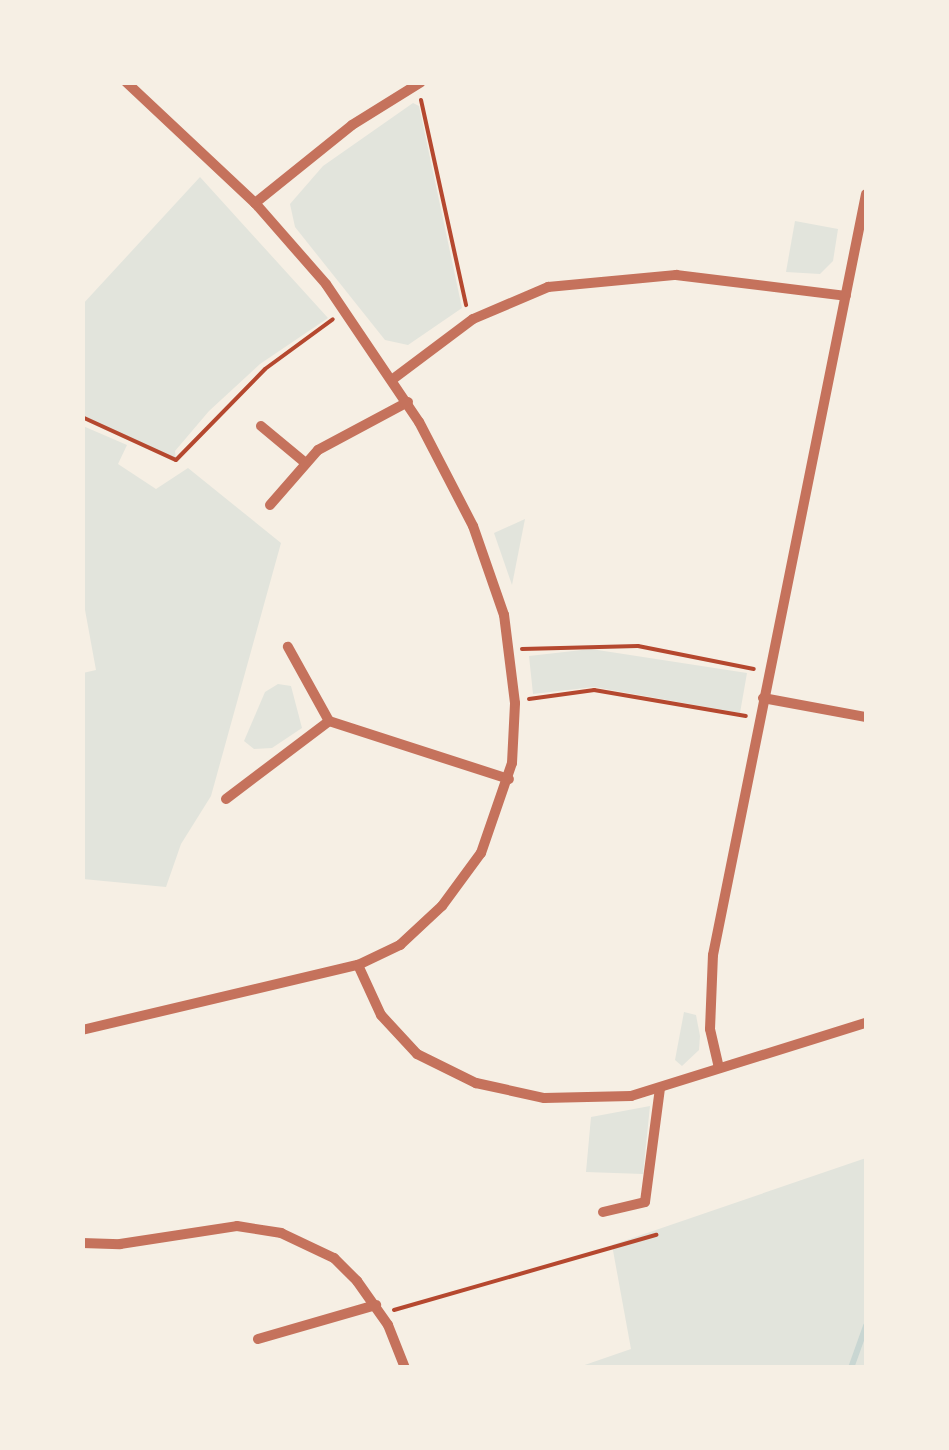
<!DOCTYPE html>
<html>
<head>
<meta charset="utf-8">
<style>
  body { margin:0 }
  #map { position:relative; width:949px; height:1450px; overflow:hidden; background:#f6efe4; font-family:Helvetica,sans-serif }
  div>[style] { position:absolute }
  .green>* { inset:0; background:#e2e4dc }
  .stream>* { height:6px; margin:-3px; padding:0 3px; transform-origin:3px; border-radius:3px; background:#c9d6d2 }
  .path>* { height:4px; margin:-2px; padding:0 2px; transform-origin:2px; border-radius:2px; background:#b5482f }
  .minor>* { height:10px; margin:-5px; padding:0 5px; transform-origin:5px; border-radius:5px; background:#c5725c }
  span { translate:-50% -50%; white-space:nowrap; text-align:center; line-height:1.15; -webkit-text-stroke:9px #f6efe4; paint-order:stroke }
  .frame { position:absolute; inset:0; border:85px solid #f6efe4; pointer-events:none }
</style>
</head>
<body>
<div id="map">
  <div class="green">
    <i style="clip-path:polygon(413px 103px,419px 106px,462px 308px,408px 345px,385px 340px,295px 227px,290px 204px,323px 166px)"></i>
    <i style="clip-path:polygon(200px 177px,328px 318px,260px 364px,209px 411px,175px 451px,176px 460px,83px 417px,82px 305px)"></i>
    <i style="clip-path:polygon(795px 221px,838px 229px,833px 261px,820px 274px,786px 272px)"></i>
    <i style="clip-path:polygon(83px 426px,127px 445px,118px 464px,156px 489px,188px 468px,281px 543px,211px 796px,181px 844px,166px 887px,83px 879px,83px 673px,96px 670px,83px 599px)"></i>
    <i style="clip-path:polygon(525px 519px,512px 585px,494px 533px)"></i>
    <i style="clip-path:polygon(591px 649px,747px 673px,740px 713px,594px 687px,533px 694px,529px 656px)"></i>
    <i style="clip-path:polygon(278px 684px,291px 686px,302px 728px,272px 748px,254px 749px,244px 741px,265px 692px)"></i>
    <i style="clip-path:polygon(684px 1012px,696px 1015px,700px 1036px,699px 1050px,682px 1066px,675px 1060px)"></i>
    <i style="clip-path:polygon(650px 1106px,643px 1174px,586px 1172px,591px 1117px)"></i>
    <i style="clip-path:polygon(866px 1158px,866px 1367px,576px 1368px,631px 1349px,612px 1245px)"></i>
  </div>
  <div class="stream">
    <i style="left:851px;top:1368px;width:45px;rotate:-70.3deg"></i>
  </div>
  <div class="path">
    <i style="left:421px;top:100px;width:210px;rotate:77.6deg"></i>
    <i style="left:82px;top:417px;width:103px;rotate:24.6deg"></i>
    <i style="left:176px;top:460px;width:127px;rotate:-45.6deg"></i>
    <i style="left:265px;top:369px;width:84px;rotate:-36.3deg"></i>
    <i style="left:522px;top:649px;width:116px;rotate:-1.5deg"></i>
    <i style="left:638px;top:646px;width:118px;rotate:11.2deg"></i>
    <i style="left:529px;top:699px;width:66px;rotate:-7.9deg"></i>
    <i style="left:594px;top:690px;width:154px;rotate:9.7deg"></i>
    <i style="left:394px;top:1310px;width:273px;rotate:-16deg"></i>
  </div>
  <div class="minor">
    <i style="left:255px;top:203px;width:124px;rotate:-38.8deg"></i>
    <i style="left:352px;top:125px;width:81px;rotate:-31.9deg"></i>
    <i style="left:393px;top:379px;width:100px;rotate:-36.9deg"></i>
    <i style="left:473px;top:319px;width:82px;rotate:-23.1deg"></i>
    <i style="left:548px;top:287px;width:129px;rotate:-5.4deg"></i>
    <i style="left:676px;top:275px;width:171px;rotate:7deg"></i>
    <i style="left:261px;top:426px;width:55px;rotate:39.8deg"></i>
    <i style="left:270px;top:505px;width:73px;rotate:-48.9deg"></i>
    <i style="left:318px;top:450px;width:102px;rotate:-28.1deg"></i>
    <i style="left:763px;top:698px;width:105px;rotate:10.5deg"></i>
    <i style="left:329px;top:721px;width:189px;rotate:17.9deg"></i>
    <i style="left:226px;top:799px;width:129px;rotate:-37.1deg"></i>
    <i style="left:329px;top:721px;width:85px;rotate:-119deg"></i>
    <i style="left:358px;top:965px;width:55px;rotate:65.3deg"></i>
    <i style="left:381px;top:1015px;width:53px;rotate:47.3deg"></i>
    <i style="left:417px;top:1054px;width:66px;rotate:26.2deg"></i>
    <i style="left:476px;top:1083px;width:70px;rotate:12.4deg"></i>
    <i style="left:544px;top:1098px;width:87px;rotate:-1.3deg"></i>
    <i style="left:631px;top:1096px;width:246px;rotate:-17.3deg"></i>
    <i style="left:82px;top:1030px;width:284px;rotate:-13.3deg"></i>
    <i style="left:358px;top:965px;width:47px;rotate:-25.5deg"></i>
    <i style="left:400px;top:945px;width:57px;rotate:-42.9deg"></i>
    <i style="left:442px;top:906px;width:66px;rotate:-53.7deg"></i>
    <i style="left:481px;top:853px;width:95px;rotate:-71deg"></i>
    <i style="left:512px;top:763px;width:60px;rotate:-87.1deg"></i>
    <i style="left:515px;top:703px;width:89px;rotate:-97.1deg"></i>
    <i style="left:504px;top:615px;width:94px;rotate:-109.2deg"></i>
    <i style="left:473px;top:526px;width:117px;rotate:-117.4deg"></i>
    <i style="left:419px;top:422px;width:166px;rotate:-124deg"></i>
    <i style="left:326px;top:284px;width:108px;rotate:-131.2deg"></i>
    <i style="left:255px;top:203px;width:177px;rotate:-136.8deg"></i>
    <i style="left:719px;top:1068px;width:40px;rotate:-103deg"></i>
    <i style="left:710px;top:1029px;width:74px;rotate:-87.7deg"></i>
    <i style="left:713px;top:955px;width:776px;rotate:-78.63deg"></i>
    <i style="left:603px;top:1212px;width:43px;rotate:-13.4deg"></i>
    <i style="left:645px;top:1202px;width:115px;rotate:-82.5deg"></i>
    <i style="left:82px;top:1243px;width:38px;rotate:2deg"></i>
    <i style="left:120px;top:1244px;width:118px;rotate:-8.7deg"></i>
    <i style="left:237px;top:1226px;width:45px;rotate:9deg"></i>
    <i style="left:281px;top:1233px;width:59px;rotate:25.3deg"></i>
    <i style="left:334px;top:1258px;width:33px;rotate:45deg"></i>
    <i style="left:357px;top:1281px;width:54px;rotate:54.8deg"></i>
    <i style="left:388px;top:1325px;width:46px;rotate:68.4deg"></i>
    <i style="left:258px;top:1339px;width:123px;rotate:-16.1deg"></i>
  </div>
  <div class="frame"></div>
</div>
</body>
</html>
